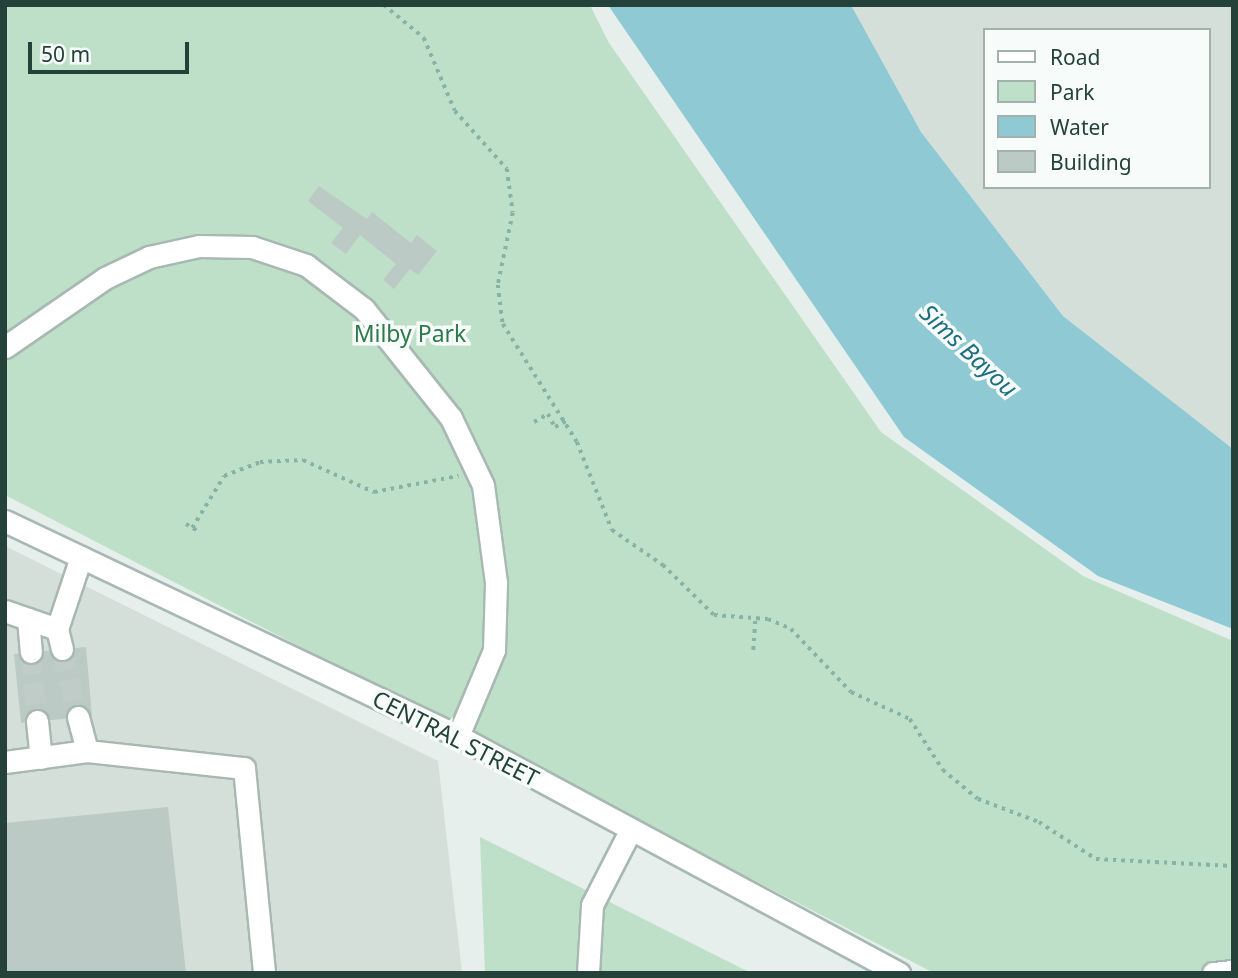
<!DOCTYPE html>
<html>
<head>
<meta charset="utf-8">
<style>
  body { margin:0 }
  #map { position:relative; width:1238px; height:978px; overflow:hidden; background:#e6efeb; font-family:"Noto Sans",sans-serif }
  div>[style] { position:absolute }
  .built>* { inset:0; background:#d4dfda }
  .green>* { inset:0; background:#bfe0c8 }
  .water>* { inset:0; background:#8ec9d4 }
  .building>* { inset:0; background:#bbcac4 }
  .minor-tunnel>* { height:21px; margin-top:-10.5px; transform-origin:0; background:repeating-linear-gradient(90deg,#bfccc8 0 21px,transparent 0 31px) }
  .path>* { height:3.5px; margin-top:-1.75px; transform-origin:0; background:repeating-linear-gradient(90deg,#86b3a5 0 3.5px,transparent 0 8.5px) }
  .roads { filter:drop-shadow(2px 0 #a8b8b2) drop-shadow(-2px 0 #a8b8b2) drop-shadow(0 2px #a8b8b2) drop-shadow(0 -2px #a8b8b2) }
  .minor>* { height:21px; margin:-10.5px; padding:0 10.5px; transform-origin:10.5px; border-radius:10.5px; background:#fff }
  span { translate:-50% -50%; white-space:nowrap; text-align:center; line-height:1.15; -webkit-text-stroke:7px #f7fbf9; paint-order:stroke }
  .park-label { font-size:23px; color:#2d7a4b }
  .street-label { font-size:23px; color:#24423a }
  .water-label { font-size:24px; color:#1c6f80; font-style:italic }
  .frame { position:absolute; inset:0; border:7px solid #24423a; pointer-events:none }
  .legend { position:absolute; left:983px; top:28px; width:228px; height:161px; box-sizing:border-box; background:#f7fbf9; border:2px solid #a3b1ad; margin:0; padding:9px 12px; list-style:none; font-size:21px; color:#24423a }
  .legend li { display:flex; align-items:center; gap:14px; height:35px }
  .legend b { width:35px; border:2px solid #a3b1ad }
  .scale { position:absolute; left:28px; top:42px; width:161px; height:32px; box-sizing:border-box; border:4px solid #24423a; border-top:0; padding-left:9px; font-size:21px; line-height:24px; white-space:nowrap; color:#24423a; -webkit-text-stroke:5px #f7fbf9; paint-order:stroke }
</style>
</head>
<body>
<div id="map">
  <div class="built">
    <i style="clip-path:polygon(evenodd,851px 5px,1233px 5px,1233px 449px,1063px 316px,921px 132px,851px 5px,984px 30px,1208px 30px,1208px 187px,984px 187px,984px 30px)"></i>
    <i style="clip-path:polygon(5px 546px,438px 761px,462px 973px,5px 973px)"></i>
  </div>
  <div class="green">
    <i style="clip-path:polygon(5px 5px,590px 5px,609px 43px,881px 432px,1083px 576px,1233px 641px,1233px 973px,934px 973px,5px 495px)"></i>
    <i style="clip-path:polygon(480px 837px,751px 973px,485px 973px)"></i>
  </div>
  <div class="water">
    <i style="clip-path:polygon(608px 5px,851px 5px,921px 132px,1063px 316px,1233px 449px,1233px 629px,1098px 576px,904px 437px)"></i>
  </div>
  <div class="building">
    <i style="clip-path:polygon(319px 186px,367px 219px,372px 212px,411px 243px,417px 235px,437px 251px,418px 275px,410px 269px,394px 289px,383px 280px,396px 264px,360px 235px,346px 254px,331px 243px,343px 228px,308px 201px)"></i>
    <i style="clip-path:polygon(86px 647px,92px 716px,21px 723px,14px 654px)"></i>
    <i style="clip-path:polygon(168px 807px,186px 973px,5px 973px,5px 823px)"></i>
  </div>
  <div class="minor-tunnel">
    <i style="left:62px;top:649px;width:70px;rotate:76.8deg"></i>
    <i style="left:31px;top:652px;width:69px;rotate:85deg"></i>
  </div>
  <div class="path">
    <i style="left:384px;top:5px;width:52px;rotate:39.5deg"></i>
    <i style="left:424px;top:38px;width:79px;rotate:67deg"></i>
    <i style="left:455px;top:111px;width:78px;rotate:48.1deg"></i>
    <i style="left:507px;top:169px;width:44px;rotate:82.2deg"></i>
    <i style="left:513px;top:213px;width:74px;rotate:101.8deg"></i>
    <i style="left:498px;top:285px;width:39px;rotate:83deg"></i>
    <i style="left:503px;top:324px;width:139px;rotate:57.9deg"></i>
    <i style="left:577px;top:442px;width:95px;rotate:68.3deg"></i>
    <i style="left:612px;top:530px;width:62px;rotate:34.5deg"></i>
    <i style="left:663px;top:565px;width:71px;rotate:44.4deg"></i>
    <i style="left:714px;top:615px;width:54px;rotate:4.2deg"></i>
    <i style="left:768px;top:619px;width:25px;rotate:23deg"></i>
    <i style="left:791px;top:629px;width:87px;rotate:46.4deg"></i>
    <i style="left:851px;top:692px;width:65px;rotate:24.6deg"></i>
    <i style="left:910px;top:719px;width:61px;rotate:57.1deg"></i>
    <i style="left:943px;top:770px;width:45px;rotate:39.6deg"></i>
    <i style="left:978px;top:799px;width:65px;rotate:20.7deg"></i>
    <i style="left:1039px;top:822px;width:68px;rotate:33deg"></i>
    <i style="left:1096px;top:859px;width:137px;rotate:2.9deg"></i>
    <i style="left:534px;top:422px;width:16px;rotate:-30deg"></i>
    <i style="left:548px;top:414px;width:15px;rotate:62deg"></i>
    <i style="left:555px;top:427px;width:13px;rotate:-29deg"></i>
    <i style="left:186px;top:524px;width:14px;rotate:30deg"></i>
    <i style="left:192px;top:528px;width:61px;rotate:-58.4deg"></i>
    <i style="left:224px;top:476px;width:39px;rotate:-21deg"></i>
    <i style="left:260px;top:462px;width:43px;rotate:-2.7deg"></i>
    <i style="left:303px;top:460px;width:78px;rotate:24.3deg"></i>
    <i style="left:374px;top:492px;width:86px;rotate:-10.8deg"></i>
    <i style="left:753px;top:650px;width:29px;rotate:-86deg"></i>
  </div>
  <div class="roads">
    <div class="minor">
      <i style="left:5px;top:347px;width:121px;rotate:-34.6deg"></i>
      <i style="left:105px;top:278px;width:49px;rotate:-25.5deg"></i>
      <i style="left:149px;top:257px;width:51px;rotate:-12.4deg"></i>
      <i style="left:199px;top:246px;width:53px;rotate:1.1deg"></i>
      <i style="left:252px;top:247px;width:57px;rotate:18.4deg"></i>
      <i style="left:306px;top:265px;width:73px;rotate:37.2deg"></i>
      <i style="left:364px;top:309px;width:139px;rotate:51.4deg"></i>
      <i style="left:451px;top:418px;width:74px;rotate:64.5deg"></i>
      <i style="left:483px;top:485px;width:99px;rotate:82.4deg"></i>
      <i style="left:496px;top:583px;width:67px;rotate:91.7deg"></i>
      <i style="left:494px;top:650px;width:93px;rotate:112.7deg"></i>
      <i style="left:5px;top:521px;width:501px;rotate:25.39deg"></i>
      <i style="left:458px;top:736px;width:501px;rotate:28.25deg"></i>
      <i style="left:5px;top:611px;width:55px;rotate:19.1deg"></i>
      <i style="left:28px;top:619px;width:33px;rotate:85deg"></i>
      <i style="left:62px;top:649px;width:21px;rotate:-104deg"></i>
      <i style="left:57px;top:629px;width:76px;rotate:-71.6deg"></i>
      <i style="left:78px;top:717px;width:35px;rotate:75deg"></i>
      <i style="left:87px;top:751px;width:158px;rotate:6.2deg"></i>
      <i style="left:244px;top:768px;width:206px;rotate:84.4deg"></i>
      <i style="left:37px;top:721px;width:37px;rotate:84deg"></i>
      <i style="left:5px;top:762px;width:83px;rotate:-7.6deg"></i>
      <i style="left:588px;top:973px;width:68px;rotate:-86.6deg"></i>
      <i style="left:592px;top:905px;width:85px;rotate:-62.8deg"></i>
      <i style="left:1213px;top:973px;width:20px;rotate:-6deg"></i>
    </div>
  </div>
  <div class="park-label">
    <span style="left:410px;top:333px">Milby Park</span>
  </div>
  <div class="street-label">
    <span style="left:456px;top:738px;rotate:27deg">CENTRAL STREET</span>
  </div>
  <div class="water-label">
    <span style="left:969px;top:350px;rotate:43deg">Sims Bayou</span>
  </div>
  <div class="frame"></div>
  <ul class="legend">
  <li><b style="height:9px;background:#fff"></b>Road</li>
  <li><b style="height:19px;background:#bfe0c8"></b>Park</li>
  <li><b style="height:19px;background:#8ec9d4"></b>Water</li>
  <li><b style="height:19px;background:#bbcac4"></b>Building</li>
  </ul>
  <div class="scale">50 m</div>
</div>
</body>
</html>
